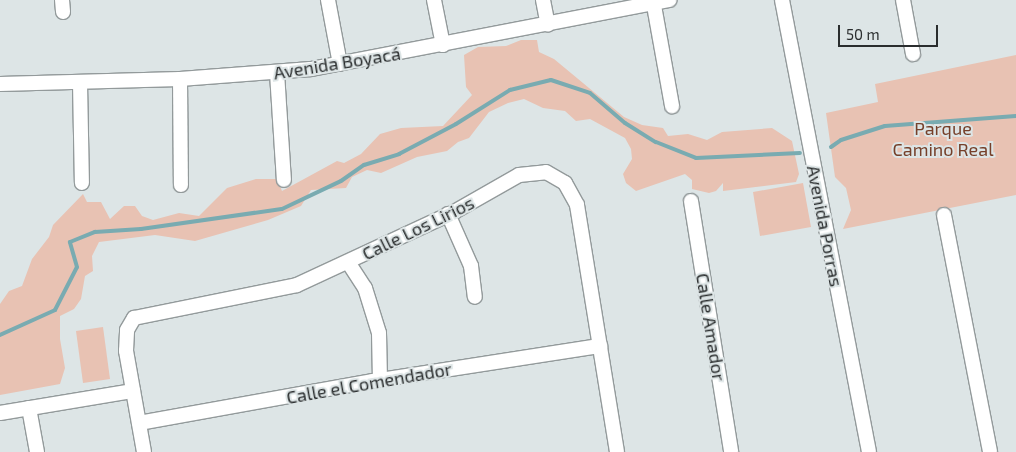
<!DOCTYPE html>
<html>
<head>
<meta charset="utf-8">
<style>
  body { margin:0 }
  #map { position:relative; width:1016px; height:452px; overflow:hidden; background:#dde5e6; font-family:"Exo 2",sans-serif }
  div>[style] { position:absolute }
  .green>* { inset:0; background:#e8c2b3 }
  .stream>* { height:4px; margin:-2px; padding:0 2px; transform-origin:2px; border-radius:2px; background:#79abb1 }
  .roads { filter:drop-shadow(1px 0 #939a9b) drop-shadow(-1px 0 #939a9b) drop-shadow(0 1px #939a9b) drop-shadow(0 -1px #939a9b) }
  .minor>* { height:14px; margin:-7px; padding:0 7px; transform-origin:7px; border-radius:7px; background:#fff }
  span { translate:-50% -50%; white-space:nowrap; text-align:center; line-height:1.15; -webkit-text-stroke:4px #dde5e6; paint-order:stroke }
  .street-label { font-size:18px; color:#2a2d2e }
  .park-label { font-size:18px; color:#76402a }
  .scale { position:absolute; left:838px; top:25px; width:100px; height:22px; box-sizing:border-box; border:2px solid #2a2d2e; border-top:0; padding-left:6px; font-size:15px; line-height:18px; white-space:nowrap; color:#2a2d2e; -webkit-text-stroke:4px #dde5e6; paint-order:stroke }
</style>
</head>
<body>
<div id="map">
  <div class="green">
    <i style="clip-path:polygon(521px 40px,537px 40px,539px 52px,554px 59px,624px 117px,642px 125px,663px 128px,668px 136px,688px 134px,707px 140px,722px 132px,772px 128px,792px 141px,799px 174px,796px 182px,723px 191px,723px 183px,716px 191px,709px 193px,692px 189px,692px 180px,685px 174px,636px 191px,626px 183px,623px 174px,632px 159px,631px 149px,625px 138px,590px 119px,576px 121px,565px 111px,543px 108px,524px 99px,508px 103px,489px 112px,469px 138px,458px 142px,447px 151px,417px 157px,381px 173px,367px 170px,352px 177px,346px 188px,311px 190px,301px 206px,268px 220px,195px 241px,155px 235px,99px 242px,92px 256px,93px 271px,85px 276px,81px 299px,74px 309px,60px 316px,60px 339px,65px 368px,60px 384px,0 395px,0 304px,9px 291px,22px 286px,32px 259px,49px 237px,53px 225px,83px 194px,87px 202px,101px 202px,110px 219px,124px 206px,135px 206px,142px 216px,153px 220px,179px 213px,199px 216px,227px 188px,256px 179px,277px 179px,282px 191px,337px 161px,344px 163px,361px 154px,380px 134px,401px 128px,443px 126px,472px 95px,466px 87px,464px 55px,478px 47px,506px 46px)"></i>
    <i style="clip-path:polygon(1016px 55px,1016px 195px,843px 229px,851px 210px,846px 188px,835px 177px,826px 113px,878px 102px,875px 84px)"></i>
    <i style="clip-path:polygon(803px 183px,811px 227px,760px 236px,753px 192px)"></i>
    <i style="clip-path:polygon(103px 327px,110px 379px,83px 383px,76px 331px)"></i>
  </div>
  <div class="stream">
    <i style="left:831px;top:147px;width:12px;rotate:-35deg"></i>
    <i style="left:841px;top:140px;width:46px;rotate:-17.7deg"></i>
    <i style="left:885px;top:126px;width:131px;rotate:-4.4deg"></i>
    <i style="left:0;top:335px;width:60px;rotate:-24.4deg"></i>
    <i style="left:55px;top:310px;width:48px;rotate:-62.9deg"></i>
    <i style="left:77px;top:267px;width:26px;rotate:-106deg"></i>
    <i style="left:70px;top:242px;width:27px;rotate:-22deg"></i>
    <i style="left:95px;top:232px;width:46px;rotate:-3.7deg"></i>
    <i style="left:141px;top:229px;width:142px;rotate:-8.1deg"></i>
    <i style="left:282px;top:209px;width:65px;rotate:-25.4deg"></i>
    <i style="left:341px;top:181px;width:28px;rotate:-35deg"></i>
    <i style="left:364px;top:165px;width:37px;rotate:-17deg"></i>
    <i style="left:399px;top:154px;width:64px;rotate:-27.8deg"></i>
    <i style="left:456px;top:124px;width:64px;rotate:-32.2deg"></i>
    <i style="left:510px;top:90px;width:42px;rotate:-13.7deg"></i>
    <i style="left:551px;top:80px;width:41px;rotate:18.4deg"></i>
    <i style="left:590px;top:93px;width:46px;rotate:40.6deg"></i>
    <i style="left:625px;top:123px;width:36px;rotate:32deg"></i>
    <i style="left:656px;top:142px;width:43px;rotate:21.8deg"></i>
    <i style="left:696px;top:158px;width:104px;rotate:-2.8deg"></i>
  </div>
  <div class="roads">
    <div class="minor">
      <i style="left:62px;top:0;width:12px;rotate:85deg"></i>
      <i style="left:328px;top:0;width:65px;rotate:79.4deg"></i>
      <i style="left:434px;top:0;width:46px;rotate:78.7deg"></i>
      <i style="left:543px;top:0;width:25px;rotate:79deg"></i>
      <i style="left:653px;top:0;width:108px;rotate:79.8deg"></i>
      <i style="left:782px;top:0;width:460px;rotate:79.1deg"></i>
      <i style="left:903px;top:0;width:55px;rotate:79.5deg"></i>
      <i style="left:277px;top:73px;width:107px;rotate:86.3deg"></i>
      <i style="left:180px;top:79px;width:106px;rotate:89.5deg"></i>
      <i style="left:80px;top:83px;width:100px;rotate:88.9deg"></i>
      <i style="left:0;top:84px;width:180px;rotate:-1.6deg"></i>
      <i style="left:180px;top:79px;width:131px;rotate:-4.4deg"></i>
      <i style="left:311px;top:69px;width:365px;rotate:-10.9deg"></i>
      <i style="left:691px;top:201px;width:254px;rotate:80.9deg"></i>
      <i style="left:448px;top:214px;width:57px;rotate:66.1deg"></i>
      <i style="left:471px;top:266px;width:31px;rotate:83deg"></i>
      <i style="left:944px;top:215px;width:241px;rotate:79deg"></i>
      <i style="left:348px;top:262px;width:31px;rotate:57deg"></i>
      <i style="left:365px;top:288px;width:47px;rotate:72.7deg"></i>
      <i style="left:379px;top:333px;width:47px;rotate:88.8deg"></i>
      <i style="left:29px;top:408px;width:45px;rotate:79.7deg"></i>
      <i style="left:0;top:413px;width:135px;rotate:-9.4deg"></i>
      <i style="left:139px;top:423px;width:238px;rotate:-10.2deg"></i>
      <i style="left:373px;top:381px;width:230px;rotate:-8.8deg"></i>
      <i style="left:144px;top:452px;width:103px;rotate:-100.1deg"></i>
      <i style="left:126px;top:351px;width:21px;rotate:-87deg"></i>
      <i style="left:127px;top:330px;width:14px;rotate:-60deg"></i>
      <i style="left:134px;top:318px;width:166px;rotate:-11.4deg"></i>
      <i style="left:297px;top:285px;width:173px;rotate:-24.9deg"></i>
      <i style="left:454px;top:212px;width:75px;rotate:-29.6deg"></i>
      <i style="left:519px;top:175px;width:27px;rotate:-6deg"></i>
      <i style="left:546px;top:172px;width:22px;rotate:30deg"></i>
      <i style="left:565px;top:183px;width:25px;rotate:61deg"></i>
      <i style="left:577px;top:205px;width:250px;rotate:80.8deg"></i>
    </div>
  </div>
  <div class="street-label">
    <span style="left:337px;top:63px;rotate:-9deg">Avenida Boyacá</span>
    <span style="left:825px;top:226px;rotate:79deg">Avenida Porras</span>
    <span style="left:418px;top:228px;rotate:-26deg">Calle Los Lirios</span>
    <span style="left:711px;top:327px;rotate:81deg">Calle Amador</span>
    <span style="left:369px;top:383px;rotate:-10deg">Calle el Comendador</span>
  </div>
  <div class="park-label">
    <span style="left:943px;top:139px">Parque<br>Camino Real</span>
  </div>
  <div class="scale">50 m</div>
</div>
</body>
</html>
